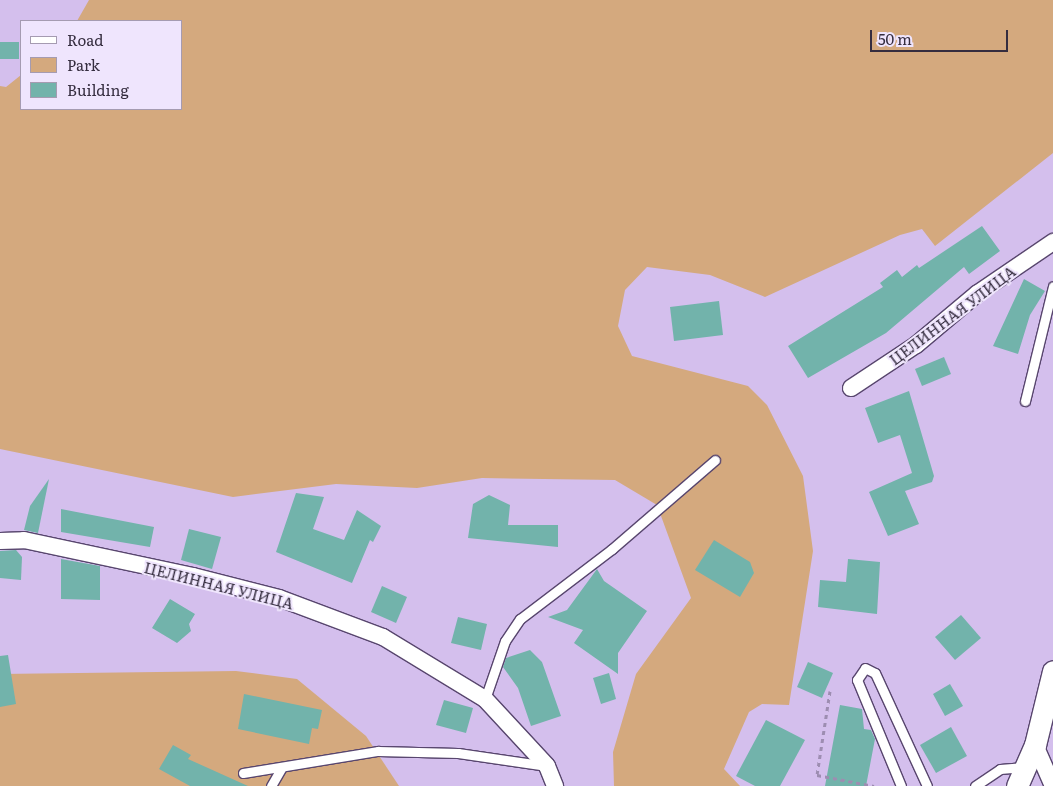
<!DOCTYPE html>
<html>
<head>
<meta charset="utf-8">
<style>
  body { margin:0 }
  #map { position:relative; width:1053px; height:786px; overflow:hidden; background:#d4bfed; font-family:Literata,serif }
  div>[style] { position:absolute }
  .green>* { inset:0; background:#d4a97e }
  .building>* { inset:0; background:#72b3ab }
  .path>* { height:3px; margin-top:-1.5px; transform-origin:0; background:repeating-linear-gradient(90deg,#9d8db1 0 4px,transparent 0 8px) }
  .roads { filter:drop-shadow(1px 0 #58466e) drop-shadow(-1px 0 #58466e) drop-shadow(0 1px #58466e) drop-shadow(0 -1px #58466e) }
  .service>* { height:9px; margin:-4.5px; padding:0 4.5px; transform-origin:4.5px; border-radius:4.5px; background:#fff }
  .minor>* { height:16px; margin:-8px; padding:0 8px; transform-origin:8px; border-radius:8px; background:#fff }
  .tertiary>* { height:21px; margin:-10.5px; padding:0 10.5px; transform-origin:10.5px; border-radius:10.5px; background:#fff }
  span { translate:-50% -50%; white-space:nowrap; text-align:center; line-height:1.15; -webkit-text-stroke:4px #efe5fd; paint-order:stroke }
  .street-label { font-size:15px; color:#352d3f }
  .legend { position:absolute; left:20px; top:20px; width:162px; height:90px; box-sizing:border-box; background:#efe5fd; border:1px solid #a59bb1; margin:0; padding:6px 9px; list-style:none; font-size:15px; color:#352d3f }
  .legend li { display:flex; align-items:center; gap:10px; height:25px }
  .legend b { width:25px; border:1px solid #a59bb1 }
  .scale { position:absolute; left:870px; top:30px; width:138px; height:22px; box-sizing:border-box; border:2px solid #352d3f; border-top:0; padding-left:6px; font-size:15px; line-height:18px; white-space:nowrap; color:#352d3f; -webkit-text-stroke:4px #efe5fd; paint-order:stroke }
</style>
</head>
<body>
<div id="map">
  <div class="green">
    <i style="clip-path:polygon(89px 0,1053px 0,1053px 153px,935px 246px,922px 229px,900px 235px,765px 297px,710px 275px,647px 267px,625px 290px,618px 326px,632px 356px,748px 386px,767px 405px,803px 476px,813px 551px,789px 705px,762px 704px,749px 712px,724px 769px,740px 786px,614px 786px,613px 752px,636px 674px,691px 598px,657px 505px,615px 480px,482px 478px,417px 488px,336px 484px,233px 497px,0 449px,0 86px,6px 87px,21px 75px,21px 109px,181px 109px,181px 21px,77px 21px)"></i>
    <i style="clip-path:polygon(236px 671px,297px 679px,366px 736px,399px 786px,0 786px,0 674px)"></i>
  </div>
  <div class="building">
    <i style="clip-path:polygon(0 42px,19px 42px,19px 59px,0 59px)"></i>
    <i style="clip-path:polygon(982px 226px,1000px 251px,969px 274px,964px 267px,886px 333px,808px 378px,788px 346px,883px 287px,880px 283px,897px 270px,902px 277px,917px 265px,919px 268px)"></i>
    <i style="clip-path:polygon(1024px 279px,1045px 291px,1030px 315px,1018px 354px,993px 346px)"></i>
    <i style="clip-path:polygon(719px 301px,723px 335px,674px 341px,670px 307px)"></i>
    <i style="clip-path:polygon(944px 357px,951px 374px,922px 386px,915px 369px)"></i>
    <i style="clip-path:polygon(909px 391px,934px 476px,932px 482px,905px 491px,919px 524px,888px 536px,869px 492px,912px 473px,900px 435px,878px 443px,865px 408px)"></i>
    <i style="clip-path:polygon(49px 479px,38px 533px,24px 530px,30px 506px)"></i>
    <i style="clip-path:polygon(296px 493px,324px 497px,313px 529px,344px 540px,357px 510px,381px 526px,373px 542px,370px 540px,352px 583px,276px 552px)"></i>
    <i style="clip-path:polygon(489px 495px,510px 505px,508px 525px,558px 525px,558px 547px,468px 538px,473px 504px)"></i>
    <i style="clip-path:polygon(61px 509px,154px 527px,150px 547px,61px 532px)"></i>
    <i style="clip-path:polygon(189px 529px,221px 537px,212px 569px,181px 560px)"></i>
    <i style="clip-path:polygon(714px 540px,750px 562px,754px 573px,740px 597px,695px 570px)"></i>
    <i style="clip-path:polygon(16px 550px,22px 557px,21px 580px,0 578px,0 551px)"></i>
    <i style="clip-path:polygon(61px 559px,100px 566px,100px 600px,61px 599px)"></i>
    <i style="clip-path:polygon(848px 559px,880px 562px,877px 614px,818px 607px,820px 580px,846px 582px)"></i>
    <i style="clip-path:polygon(597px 569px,604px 581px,647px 611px,618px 653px,618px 674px,574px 643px,583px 630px,548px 617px,567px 610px)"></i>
    <i style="clip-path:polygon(382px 586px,407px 597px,396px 623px,371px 612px)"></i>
    <i style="clip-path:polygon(170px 599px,195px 614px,189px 624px,191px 631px,177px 643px,152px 628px)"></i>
    <i style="clip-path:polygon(961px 615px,981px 638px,955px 660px,935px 637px)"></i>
    <i style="clip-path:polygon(458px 617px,487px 624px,481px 650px,451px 643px)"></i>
    <i style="clip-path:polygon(530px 650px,542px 662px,561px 716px,531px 726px,518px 688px,503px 667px,506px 658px)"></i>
    <i style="clip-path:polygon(8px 655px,16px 704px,0 707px,0 656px)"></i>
    <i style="clip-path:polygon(808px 662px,833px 673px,822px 698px,797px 687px)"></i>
    <i style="clip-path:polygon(609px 673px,616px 699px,601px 704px,593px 678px)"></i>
    <i style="clip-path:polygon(950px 684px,963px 706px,945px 716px,933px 694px)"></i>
    <i style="clip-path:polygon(244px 694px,322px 710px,318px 729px,312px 728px,309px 744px,238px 729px)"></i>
    <i style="clip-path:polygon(444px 700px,473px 708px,466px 733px,436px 725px)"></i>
    <i style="clip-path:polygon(840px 705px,862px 709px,864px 729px,871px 730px,875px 739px,866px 786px,825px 786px)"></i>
    <i style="clip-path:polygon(766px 720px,805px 740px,780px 786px,755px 786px,736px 776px)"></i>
    <i style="clip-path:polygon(951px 727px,967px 756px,936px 773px,920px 745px)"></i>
    <i style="clip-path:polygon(173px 745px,191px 755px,188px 759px,248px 786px,190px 786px,159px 769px)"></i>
  </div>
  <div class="path">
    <i style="left:830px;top:691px;width:85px;rotate:98.8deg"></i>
    <i style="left:817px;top:775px;width:58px;rotate:10.9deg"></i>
  </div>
  <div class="roads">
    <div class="service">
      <i style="left:1025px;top:401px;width:118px;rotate:-76.3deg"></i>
      <i style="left:485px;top:699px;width:61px;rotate:-71deg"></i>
      <i style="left:505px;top:641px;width:27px;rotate:-56deg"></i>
      <i style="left:520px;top:619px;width:116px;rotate:-37.3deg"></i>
      <i style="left:612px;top:549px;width:136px;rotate:-40.8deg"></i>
      <i style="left:243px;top:773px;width:137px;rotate:-9.3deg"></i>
      <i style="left:378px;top:751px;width:80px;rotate:1.4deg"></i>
      <i style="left:458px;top:753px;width:90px;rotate:8.3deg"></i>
      <i style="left:271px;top:786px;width:22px;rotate:-60deg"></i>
      <i style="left:901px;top:786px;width:115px;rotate:-112.5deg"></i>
      <i style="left:857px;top:680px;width:14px;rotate:-56deg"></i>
      <i style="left:865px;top:668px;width:11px;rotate:27deg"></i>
      <i style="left:875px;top:673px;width:124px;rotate:65.3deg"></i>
      <i style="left:975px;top:786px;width:30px;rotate:-34deg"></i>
      <i style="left:1000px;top:769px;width:24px;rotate:-5deg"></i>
    </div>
    <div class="minor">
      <i style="left:851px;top:388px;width:78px;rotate:-33.5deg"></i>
      <i style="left:916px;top:345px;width:81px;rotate:-40deg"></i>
      <i style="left:978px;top:293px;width:91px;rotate:-34.2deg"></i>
      <i style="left:0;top:541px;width:24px;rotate:-2deg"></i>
      <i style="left:24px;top:540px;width:173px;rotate:12deg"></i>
      <i style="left:193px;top:576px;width:89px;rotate:14.3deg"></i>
      <i style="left:279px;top:598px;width:111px;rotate:20.6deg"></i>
      <i style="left:383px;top:637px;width:119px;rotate:31.3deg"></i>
      <i style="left:485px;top:699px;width:91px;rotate:47.2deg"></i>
      <i style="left:547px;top:766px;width:22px;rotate:68deg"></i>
      <i style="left:1035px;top:745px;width:45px;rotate:66.3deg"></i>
    </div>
    <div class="tertiary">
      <i style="left:1017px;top:786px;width:45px;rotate:-66.3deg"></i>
      <i style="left:1035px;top:745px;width:76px;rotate:-76.3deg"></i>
    </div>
  </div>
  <div class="street-label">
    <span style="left:952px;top:315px;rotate:-37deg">ЦЕЛИННАЯ УЛИЦА</span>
    <span style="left:219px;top:585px;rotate:14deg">ЦЕЛИННАЯ УЛИЦА</span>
  </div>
  <ul class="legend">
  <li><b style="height:6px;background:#fff"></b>Road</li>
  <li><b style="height:14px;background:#d4a97e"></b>Park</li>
  <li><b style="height:14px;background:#72b3ab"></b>Building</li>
  </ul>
  <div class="scale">50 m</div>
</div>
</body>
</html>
